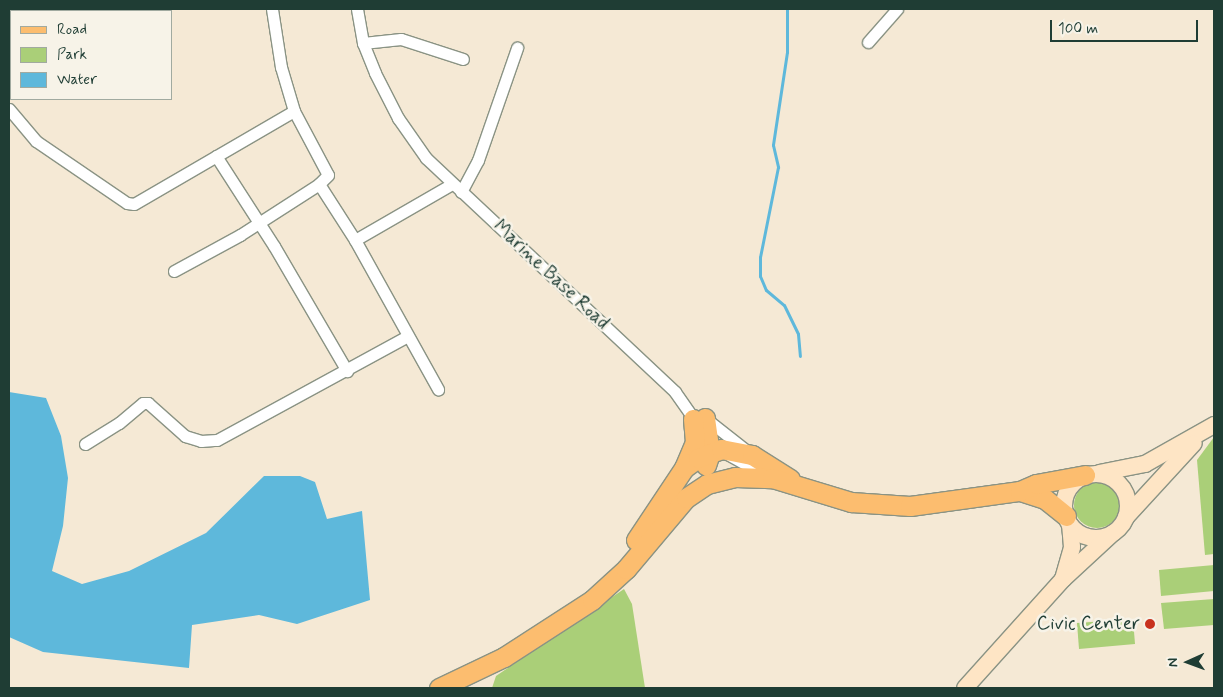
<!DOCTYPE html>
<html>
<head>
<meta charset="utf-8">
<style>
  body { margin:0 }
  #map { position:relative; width:1223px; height:697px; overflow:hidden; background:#f5e9d5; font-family:Mynerve,sans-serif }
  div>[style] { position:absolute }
  .green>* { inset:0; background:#aacf78 }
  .round { border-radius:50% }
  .water>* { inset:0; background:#5eb8db }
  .stream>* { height:3px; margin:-1.5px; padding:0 1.5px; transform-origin:1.5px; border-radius:1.5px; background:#5eb8db }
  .roads { filter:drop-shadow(1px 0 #8a9384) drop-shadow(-1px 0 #8a9384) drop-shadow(0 1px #8a9384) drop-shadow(0 -1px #8a9384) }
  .street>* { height:11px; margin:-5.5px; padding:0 5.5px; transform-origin:5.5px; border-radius:5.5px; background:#fff }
  .secondary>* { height:16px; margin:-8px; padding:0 8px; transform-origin:8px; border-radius:8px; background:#fee5c5 }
  .secondary>.ring { margin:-8px; padding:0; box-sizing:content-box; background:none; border:16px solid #fee5c5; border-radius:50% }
  .primary>* { height:19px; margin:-9.5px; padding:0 9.5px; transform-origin:9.5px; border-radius:9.5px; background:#fcbd6f }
  .dots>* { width:14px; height:14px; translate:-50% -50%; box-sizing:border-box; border:2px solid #f7f3e8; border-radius:50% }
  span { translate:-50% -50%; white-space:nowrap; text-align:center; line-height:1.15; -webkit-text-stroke:5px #f7f3e8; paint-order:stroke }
  .street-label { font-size:19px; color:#1f3d34 }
  .poi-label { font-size:19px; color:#1f3d34 }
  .right { translate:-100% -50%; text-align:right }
  .frame { position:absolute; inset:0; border:10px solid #1f3d34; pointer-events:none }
  .legend { position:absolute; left:10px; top:10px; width:162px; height:90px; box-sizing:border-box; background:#f7f3e8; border:1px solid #a1aaa0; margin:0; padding:6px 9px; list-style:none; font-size:15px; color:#1f3d34 }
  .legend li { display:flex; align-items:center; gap:10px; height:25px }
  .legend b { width:25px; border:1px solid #a1aaa0 }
  .north { position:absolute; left:1163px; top:637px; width:50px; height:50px; -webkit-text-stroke:4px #f7f3e8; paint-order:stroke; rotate:268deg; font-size:14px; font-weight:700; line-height:20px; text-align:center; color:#1f3d34 }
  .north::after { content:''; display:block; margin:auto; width:18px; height:22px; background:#1f3d34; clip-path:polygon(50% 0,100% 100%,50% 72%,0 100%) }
  .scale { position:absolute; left:1050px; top:20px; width:148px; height:22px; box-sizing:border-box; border:2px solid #1f3d34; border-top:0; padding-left:6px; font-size:15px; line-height:18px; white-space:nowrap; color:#1f3d34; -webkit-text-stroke:4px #f7f3e8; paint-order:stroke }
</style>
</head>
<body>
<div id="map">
  <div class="green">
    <i style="clip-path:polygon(1214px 437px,1214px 554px,1205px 555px,1197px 460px)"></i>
    <i class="round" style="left:1074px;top:482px;width:46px;height:46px"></i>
    <i style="clip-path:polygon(1214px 565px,1214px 591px,1161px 596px,1159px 570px)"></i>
    <i style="clip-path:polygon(624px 589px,632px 604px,645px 688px,492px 688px,496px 676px)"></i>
    <i style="clip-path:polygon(1214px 599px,1214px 625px,1164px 629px,1161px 603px)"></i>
    <i style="clip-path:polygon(1133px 619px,1135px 644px,1079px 649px,1077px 623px)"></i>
  </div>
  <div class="water">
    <i style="clip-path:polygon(9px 392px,46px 398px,61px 436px,68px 478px,63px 526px,52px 571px,82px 584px,129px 571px,206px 533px,264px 476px,300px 476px,315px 482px,327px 519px,362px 511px,370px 600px,297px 624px,259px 615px,192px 625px,189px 668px,43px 652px,9px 637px)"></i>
  </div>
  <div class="stream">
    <i style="left:787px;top:9px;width:43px;rotate:90deg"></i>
    <i style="left:787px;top:52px;width:94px;rotate:98.6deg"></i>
    <i style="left:773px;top:145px;width:23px;rotate:77deg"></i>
    <i style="left:778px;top:167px;width:92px;rotate:101.3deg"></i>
    <i style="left:760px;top:257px;width:19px;rotate:90deg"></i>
    <i style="left:760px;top:276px;width:15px;rotate:67deg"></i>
    <i style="left:766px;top:290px;width:23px;rotate:40deg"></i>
    <i style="left:784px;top:305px;width:32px;rotate:64deg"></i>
    <i style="left:798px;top:334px;width:22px;rotate:85deg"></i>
  </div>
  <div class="roads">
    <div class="street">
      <i style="left:10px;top:9px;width:3px;rotate:45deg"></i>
      <i style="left:272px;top:9px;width:59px;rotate:81.2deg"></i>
      <i style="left:281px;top:67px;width:46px;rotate:73.5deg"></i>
      <i style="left:357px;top:9px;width:35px;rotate:80deg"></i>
      <i style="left:363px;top:43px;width:32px;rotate:68deg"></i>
      <i style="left:375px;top:73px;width:51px;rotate:62.9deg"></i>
      <i style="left:398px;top:118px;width:49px;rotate:55deg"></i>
      <i style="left:426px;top:158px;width:342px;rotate:43.2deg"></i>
      <i style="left:675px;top:392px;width:38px;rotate:55deg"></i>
      <i style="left:62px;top:11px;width:4px;rotate:-27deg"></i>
      <i style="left:868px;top:42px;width:44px;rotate:-48.7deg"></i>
      <i style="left:363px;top:43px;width:38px;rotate:-6deg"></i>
      <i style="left:401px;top:39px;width:65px;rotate:17.9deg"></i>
      <i style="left:9px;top:109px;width:42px;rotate:49.8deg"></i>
      <i style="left:36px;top:141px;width:110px;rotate:34.3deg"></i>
      <i style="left:127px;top:203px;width:7px;rotate:8deg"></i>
      <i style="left:134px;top:204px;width:185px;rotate:-30.2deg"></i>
      <i style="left:294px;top:111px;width:72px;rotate:62deg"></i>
      <i style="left:328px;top:175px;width:13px;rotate:135deg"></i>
      <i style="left:216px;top:156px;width:107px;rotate:57.2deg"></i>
      <i style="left:274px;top:246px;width:145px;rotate:59.7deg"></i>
      <i style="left:461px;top:192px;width:36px;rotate:-62deg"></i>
      <i style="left:478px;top:160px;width:119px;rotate:-70.8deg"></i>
      <i style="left:355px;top:240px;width:171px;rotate:60.9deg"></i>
      <i style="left:174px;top:271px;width:75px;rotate:-28.6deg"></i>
      <i style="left:240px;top:235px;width:94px;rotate:-32.8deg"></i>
      <i style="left:319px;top:184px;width:67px;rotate:57.3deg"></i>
      <i style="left:355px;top:240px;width:112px;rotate:-30deg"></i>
      <i style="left:705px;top:418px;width:53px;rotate:38.2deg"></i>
      <i style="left:85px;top:444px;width:40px;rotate:-32deg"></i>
      <i style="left:119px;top:423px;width:31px;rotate:-40deg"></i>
      <i style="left:143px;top:403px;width:5px"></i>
      <i style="left:148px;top:403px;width:50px;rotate:41.7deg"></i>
      <i style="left:185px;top:436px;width:17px;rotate:17deg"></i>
      <i style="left:201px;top:441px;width:16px;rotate:-4deg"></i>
      <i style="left:217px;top:440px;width:217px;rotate:-28.6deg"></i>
      <i style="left:729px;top:455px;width:39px;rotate:29deg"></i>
    </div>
    <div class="secondary">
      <i style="left:1099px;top:473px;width:47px;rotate:-11.1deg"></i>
      <i style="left:1145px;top:464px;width:79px;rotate:-29.5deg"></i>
      <i class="ring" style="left:1064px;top:474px;width:48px;height:48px"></i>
      <i style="left:1126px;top:517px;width:100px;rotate:-47.4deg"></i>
      <i style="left:1063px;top:579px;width:33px;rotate:-74deg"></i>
      <i style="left:1072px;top:547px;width:22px;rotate:-95deg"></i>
      <i style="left:965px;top:688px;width:147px;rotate:-48deg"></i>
      <i style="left:1063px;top:579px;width:68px;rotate:-42.6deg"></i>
    </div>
    <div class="primary">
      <i style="left:705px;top:418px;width:35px;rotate:82deg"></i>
      <i style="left:710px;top:453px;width:13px;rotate:108deg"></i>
      <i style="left:684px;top:468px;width:28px;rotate:-67deg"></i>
      <i style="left:695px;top:442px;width:23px;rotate:-95deg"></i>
      <i style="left:1020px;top:491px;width:26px;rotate:18deg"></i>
      <i style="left:1045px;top:499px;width:27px;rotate:39deg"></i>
      <i style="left:636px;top:540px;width:87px;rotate:-56.3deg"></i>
      <i style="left:684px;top:468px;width:17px;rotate:-36deg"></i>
      <i style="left:698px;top:458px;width:25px;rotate:-21deg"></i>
      <i style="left:721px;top:449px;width:32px;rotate:11deg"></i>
      <i style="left:752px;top:455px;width:45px;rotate:32.3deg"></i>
      <i style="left:439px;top:688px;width:72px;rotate:-25.5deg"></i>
      <i style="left:504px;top:657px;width:105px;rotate:-32.9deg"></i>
      <i style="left:592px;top:600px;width:46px;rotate:-42.4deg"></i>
      <i style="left:626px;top:569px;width:93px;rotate:-49.8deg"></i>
      <i style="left:686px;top:498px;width:25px;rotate:-34deg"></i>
      <i style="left:707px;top:484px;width:29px;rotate:-14deg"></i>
      <i style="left:735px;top:477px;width:37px;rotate:2deg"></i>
      <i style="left:772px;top:478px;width:83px;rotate:16.9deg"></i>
      <i style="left:851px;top:502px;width:59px;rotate:3.9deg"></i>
      <i style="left:910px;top:506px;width:111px;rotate:-7.8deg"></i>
      <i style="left:1020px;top:491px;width:17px;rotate:-24deg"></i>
      <i style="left:1036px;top:484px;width:50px;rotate:-10.4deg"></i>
    </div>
  </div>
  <div class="dots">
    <i style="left:1150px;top:624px;background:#c8321e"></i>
  </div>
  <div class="street-label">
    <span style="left:551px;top:275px;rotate:43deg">Marine Base Road</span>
  </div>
  <div class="poi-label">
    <span class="right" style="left:1140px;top:624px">Civic Center</span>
  </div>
  <div class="frame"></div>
  <ul class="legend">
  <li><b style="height:6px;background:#fcbd6f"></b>Road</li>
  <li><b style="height:14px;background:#aacf78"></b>Park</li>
  <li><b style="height:14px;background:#5eb8db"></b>Water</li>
  </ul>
  <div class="north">N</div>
  <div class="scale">100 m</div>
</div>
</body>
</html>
